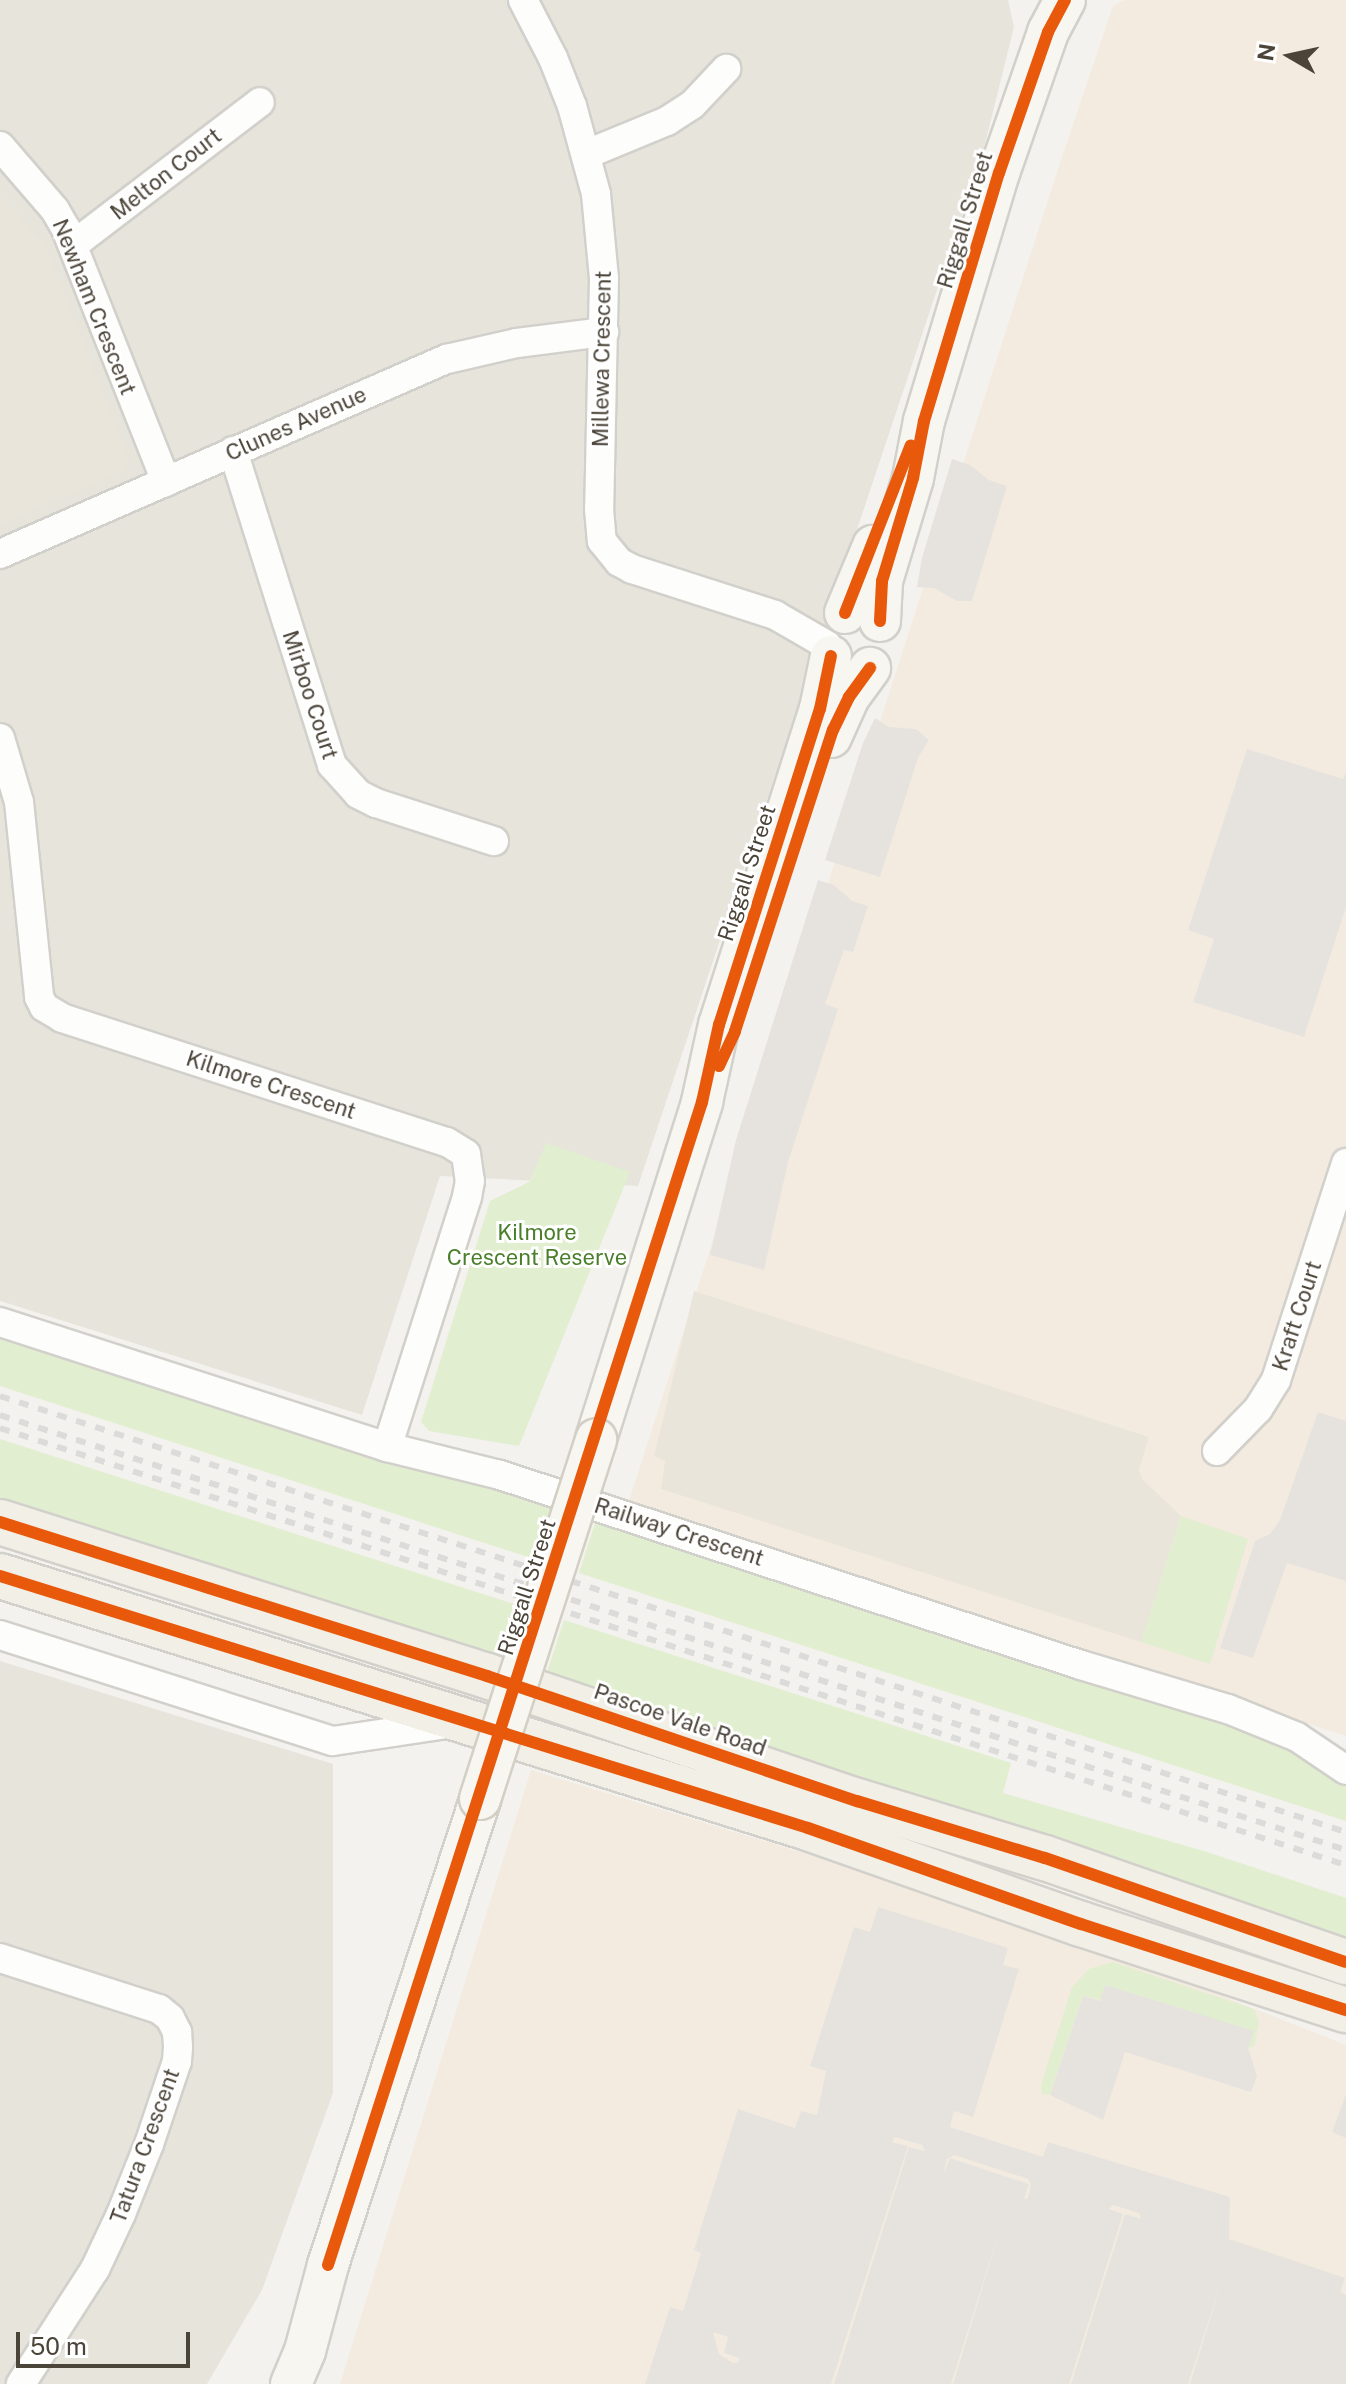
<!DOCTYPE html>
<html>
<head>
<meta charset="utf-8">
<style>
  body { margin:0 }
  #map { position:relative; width:1346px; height:2384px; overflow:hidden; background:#f4f2ee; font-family:"Public Sans",sans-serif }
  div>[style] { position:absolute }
  .residential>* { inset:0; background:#e7e4dc }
  .commercial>* { inset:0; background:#f3ebdf }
  .education>* { inset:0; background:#eae5da }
  .green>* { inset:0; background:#e1eecf }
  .parking>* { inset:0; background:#e6e3df }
  .roads { filter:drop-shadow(2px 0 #d2d0cb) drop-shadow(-2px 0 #d2d0cb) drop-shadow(0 2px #d2d0cb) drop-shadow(0 -2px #d2d0cb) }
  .street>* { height:28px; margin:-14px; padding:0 14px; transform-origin:14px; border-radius:14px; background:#fdfdfc }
  .secondary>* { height:40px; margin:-20px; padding:0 20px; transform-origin:20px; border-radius:20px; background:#f7f6f1 }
  .primary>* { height:44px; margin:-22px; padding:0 22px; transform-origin:22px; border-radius:22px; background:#f2efe6 }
  .rail>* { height:6px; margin-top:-3px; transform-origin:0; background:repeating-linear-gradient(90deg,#dbdbda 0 10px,transparent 0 20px) }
  .bridges { filter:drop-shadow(2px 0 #d3cfc5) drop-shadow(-2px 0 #d3cfc5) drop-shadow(0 2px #d3cfc5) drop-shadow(0 -2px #d3cfc5) }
  .secondary-bridge>* { height:40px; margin:-20px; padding:0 20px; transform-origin:20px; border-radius:20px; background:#f7f6f1 }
  .cycleway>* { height:12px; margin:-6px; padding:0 6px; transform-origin:6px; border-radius:6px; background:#e8590c }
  span { translate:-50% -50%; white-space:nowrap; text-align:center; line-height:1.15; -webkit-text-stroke:6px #fff; paint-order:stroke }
  .street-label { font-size:22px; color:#4b4439 }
  .park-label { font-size:22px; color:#4a7f2a }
  .north { position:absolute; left:1250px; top:16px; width:80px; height:80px; -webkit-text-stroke:6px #fff; paint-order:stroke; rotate:279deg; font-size:22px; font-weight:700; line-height:32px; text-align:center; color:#4b4439 }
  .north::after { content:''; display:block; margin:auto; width:28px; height:36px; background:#4b4439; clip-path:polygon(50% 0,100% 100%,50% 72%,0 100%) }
  .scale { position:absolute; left:16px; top:2332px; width:174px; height:36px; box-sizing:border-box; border:4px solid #4b4439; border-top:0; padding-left:10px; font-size:24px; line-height:28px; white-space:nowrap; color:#4b4439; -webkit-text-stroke:6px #fff; paint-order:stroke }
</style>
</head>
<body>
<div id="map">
  <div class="residential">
    <i style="clip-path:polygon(0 0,1008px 0,1014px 27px,983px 152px,638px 1186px,440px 1176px,362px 1415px,0 1301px)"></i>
    <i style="clip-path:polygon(0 1661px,333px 1764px,333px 2093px,262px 2290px,207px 2384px,0 2384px)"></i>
  </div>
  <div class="commercial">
    <i style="clip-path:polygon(1124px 0,1346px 0,1346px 1736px,627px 1507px,1059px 166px,1113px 6px)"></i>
    <i style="clip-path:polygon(531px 1770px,876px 1875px,1154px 1969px,1346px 2045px,1346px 2384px,340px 2384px)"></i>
  </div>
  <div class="education">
    <i style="clip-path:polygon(0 194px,45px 246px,128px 458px,122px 471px,0 525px)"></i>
    <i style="clip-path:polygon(694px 1291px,1149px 1437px,1139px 1470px,1142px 1479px,1181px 1516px,1141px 1642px,661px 1489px,665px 1461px,654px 1456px)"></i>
  </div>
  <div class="green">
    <i style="clip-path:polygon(546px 1143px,630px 1172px,519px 1446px,429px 1431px,421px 1422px,490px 1201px,529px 1182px)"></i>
    <i style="clip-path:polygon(0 1334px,409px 1468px,555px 1506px,537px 1560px,0 1386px)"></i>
    <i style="clip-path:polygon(0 1439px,523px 1607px,504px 1663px,0 1504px)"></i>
    <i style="clip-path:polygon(1181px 1516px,1248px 1539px,1210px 1664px,1141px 1642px)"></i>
    <i style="clip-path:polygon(596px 1520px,1233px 1724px,1285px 1747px,1346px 1783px,1346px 1821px,579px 1573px)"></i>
    <i style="clip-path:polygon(564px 1620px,1011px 1763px,1003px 1793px,1207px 1852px,1346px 1898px,1346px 1940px,796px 1756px,545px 1678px)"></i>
    <i style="clip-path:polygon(1113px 1962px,1254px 2009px,1259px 2023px,1254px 2046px,1248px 2048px,1253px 2031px,1083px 1996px,1050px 2095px,1042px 2094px,1041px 2085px,1072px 1987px,1089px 1969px)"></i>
  </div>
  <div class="parking">
    <i style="clip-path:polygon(952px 459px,970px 465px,989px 480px,1007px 486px,972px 601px,957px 601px,934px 588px,917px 587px,922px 558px)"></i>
    <i style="clip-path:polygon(875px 718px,889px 727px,916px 729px,929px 740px,918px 758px,880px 877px,825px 860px,863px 743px)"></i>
    <i style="clip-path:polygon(1247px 749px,1343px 779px,1346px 772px,1346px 907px,1304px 1037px,1193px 1002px,1214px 939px,1188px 930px)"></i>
    <i style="clip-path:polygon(818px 880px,834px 885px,852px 901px,868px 906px,853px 952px,844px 950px,825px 1004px,838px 1009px,788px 1162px,764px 1270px,710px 1255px,736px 1140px)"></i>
    <i style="clip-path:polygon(1318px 1412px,1346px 1421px,1346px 1581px,1287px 1563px,1253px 1658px,1220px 1648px,1255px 1541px,1270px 1534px,1280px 1520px)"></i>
    <i style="clip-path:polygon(evenodd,878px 1907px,1008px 1948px,1003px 1965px,1019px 1969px,973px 2117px,954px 2111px,950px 2127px,1043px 2157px,1048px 2142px,1230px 2197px,1229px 2239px,1345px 2278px,1340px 2292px,1346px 2295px,1346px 2384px,1190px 2384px,1221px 2283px,1188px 2384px,1071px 2384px,1125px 2214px,1141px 2219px,1139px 2213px,1113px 2205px,1109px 2209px,1123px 2214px,1069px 2384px,953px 2384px,1002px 2223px,951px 2384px,834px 2384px,909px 2147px,925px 2151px,922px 2145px,895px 2137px,892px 2142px,908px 2146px,831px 2384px,645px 2384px,670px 2307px,683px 2311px,701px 2253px,694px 2250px,738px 2109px,795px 2128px,801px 2111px,817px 2115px,826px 2071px,810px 2066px,854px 1927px,870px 1932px,878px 1907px,954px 2155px,1028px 2179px,1031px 2184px,1028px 2198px,1024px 2199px,1029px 2184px,950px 2158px,943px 2174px,947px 2159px,954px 2155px,878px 1907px,713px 2332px,728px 2337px,724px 2353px,739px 2358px,739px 2362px,733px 2363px,719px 2354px,713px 2332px)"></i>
    <i style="clip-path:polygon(1105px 1985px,1254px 2031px,1248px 2048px,1257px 2076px,1251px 2092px,1125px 2052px,1103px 2120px,1050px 2095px,1083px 1996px,1100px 2001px)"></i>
    <i style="clip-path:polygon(1346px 2094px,1346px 2138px,1332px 2132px)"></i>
  </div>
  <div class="roads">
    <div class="street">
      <i style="left:523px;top:0;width:65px;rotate:62.7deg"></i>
      <i style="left:553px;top:58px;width:52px;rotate:68.4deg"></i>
      <i style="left:572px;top:106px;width:91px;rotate:74.7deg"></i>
      <i style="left:596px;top:194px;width:84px;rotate:84.6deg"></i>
      <i style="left:604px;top:278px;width:231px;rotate:91.2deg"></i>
      <i style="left:599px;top:509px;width:32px;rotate:85deg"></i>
      <i style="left:602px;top:541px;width:27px;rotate:51deg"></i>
      <i style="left:619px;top:562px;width:15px;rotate:28deg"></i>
      <i style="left:632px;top:569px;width:150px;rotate:17.8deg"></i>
      <i style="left:775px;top:615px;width:60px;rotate:30deg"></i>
      <i style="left:0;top:146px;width:84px;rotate:49.3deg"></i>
      <i style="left:55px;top:210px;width:22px;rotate:60deg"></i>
      <i style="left:66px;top:229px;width:272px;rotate:68.4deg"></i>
      <i style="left:587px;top:154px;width:87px;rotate:-22.4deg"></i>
      <i style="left:667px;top:121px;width:30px;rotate:-33deg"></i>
      <i style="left:692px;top:105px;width:50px;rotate:-46.6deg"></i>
      <i style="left:73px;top:245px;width:235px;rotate:-37.4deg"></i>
      <i style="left:233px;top:451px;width:329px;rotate:72.5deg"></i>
      <i style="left:332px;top:765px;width:39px;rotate:48deg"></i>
      <i style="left:358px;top:794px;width:20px;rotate:27deg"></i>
      <i style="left:376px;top:803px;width:124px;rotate:17.9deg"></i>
      <i style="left:0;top:554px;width:488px;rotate:-23.6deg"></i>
      <i style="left:447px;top:359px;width:72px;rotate:-12.9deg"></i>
      <i style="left:517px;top:343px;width:88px;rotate:-7.2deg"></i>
      <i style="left:0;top:738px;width:67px;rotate:73.5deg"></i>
      <i style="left:19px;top:802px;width:196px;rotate:84.1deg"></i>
      <i style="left:39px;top:997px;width:11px;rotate:63deg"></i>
      <i style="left:44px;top:1007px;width:21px;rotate:31deg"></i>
      <i style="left:62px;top:1018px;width:404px;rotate:17.9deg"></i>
      <i style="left:447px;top:1142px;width:22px;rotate:32deg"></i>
      <i style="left:466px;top:1154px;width:27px;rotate:82deg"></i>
      <i style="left:470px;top:1181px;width:16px;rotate:101deg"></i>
      <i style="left:467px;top:1197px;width:262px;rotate:107.7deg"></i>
      <i style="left:0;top:1322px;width:407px;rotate:17.9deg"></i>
      <i style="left:387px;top:1447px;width:116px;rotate:13.9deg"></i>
      <i style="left:500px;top:1475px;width:611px;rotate:18.11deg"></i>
      <i style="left:1081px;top:1665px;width:153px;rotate:16.7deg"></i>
      <i style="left:1228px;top:1709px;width:74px;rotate:22.1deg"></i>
      <i style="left:1297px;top:1737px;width:59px;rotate:34deg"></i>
      <i style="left:1217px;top:1451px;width:59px;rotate:-45.7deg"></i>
      <i style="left:1258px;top:1409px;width:34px;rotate:-58deg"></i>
      <i style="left:1276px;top:1380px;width:228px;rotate:-72.1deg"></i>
      <i style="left:0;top:1635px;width:349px;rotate:17.7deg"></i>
      <i style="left:333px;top:1741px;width:122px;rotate:-8.5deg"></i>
      <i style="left:0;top:1958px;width:167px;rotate:17.8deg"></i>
      <i style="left:159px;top:2009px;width:14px;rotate:39deg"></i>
      <i style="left:170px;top:2018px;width:16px;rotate:63deg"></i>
      <i style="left:177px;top:2032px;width:15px;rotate:86deg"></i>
      <i style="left:178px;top:2047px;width:14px;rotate:94deg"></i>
      <i style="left:177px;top:2061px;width:88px;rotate:108.6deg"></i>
      <i style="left:149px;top:2144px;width:75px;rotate:111.8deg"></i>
      <i style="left:121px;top:2214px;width:61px;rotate:115.3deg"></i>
      <i style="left:95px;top:2269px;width:137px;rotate:122.8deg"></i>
    </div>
    <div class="secondary">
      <i style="left:845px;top:613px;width:73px;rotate:-67.3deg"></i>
      <i style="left:880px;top:621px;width:40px;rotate:-87.1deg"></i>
      <i style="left:882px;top:581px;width:108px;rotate:-73.2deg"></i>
      <i style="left:913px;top:478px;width:58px;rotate:-79.1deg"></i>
      <i style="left:924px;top:421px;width:259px;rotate:-73.2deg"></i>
      <i style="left:999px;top:173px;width:149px;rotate:-70.8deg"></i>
      <i style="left:1048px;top:32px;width:36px;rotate:-62deg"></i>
      <i style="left:831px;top:737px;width:44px;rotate:-65.8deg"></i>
      <i style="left:849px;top:697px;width:36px;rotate:-54deg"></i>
      <i style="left:596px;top:1439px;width:353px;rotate:-72.5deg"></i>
      <i style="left:702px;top:1102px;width:79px;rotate:-77.6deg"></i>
      <i style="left:719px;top:1025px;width:332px;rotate:-72.3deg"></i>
      <i style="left:820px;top:709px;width:54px;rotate:-78.3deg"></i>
      <i style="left:291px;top:2384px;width:36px;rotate:-67deg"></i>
      <i style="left:305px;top:2351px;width:89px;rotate:-75deg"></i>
      <i style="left:328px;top:2265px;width:490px;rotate:-71.9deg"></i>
    </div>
    <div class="primary">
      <i style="left:0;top:1522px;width:511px;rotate:17.55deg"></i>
      <i style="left:487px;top:1676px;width:391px;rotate:18.7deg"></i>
      <i style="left:857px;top:1801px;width:196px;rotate:16.9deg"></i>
      <i style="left:1045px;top:1858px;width:318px;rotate:19.1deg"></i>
      <i style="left:0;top:1576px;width:846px;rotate:17.32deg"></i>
      <i style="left:808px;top:1828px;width:289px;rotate:19.4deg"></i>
      <i style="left:1081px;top:1924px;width:279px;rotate:18deg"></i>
    </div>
  </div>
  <div class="rail">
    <i style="left:0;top:1396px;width:1415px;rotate:17.95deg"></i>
    <i style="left:0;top:1415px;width:1415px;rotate:17.91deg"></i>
    <i style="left:0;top:1428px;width:1415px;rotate:17.99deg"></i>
  </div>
  <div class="bridges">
    <div class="secondary-bridge">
      <i style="left:480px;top:1799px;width:378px;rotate:-72.1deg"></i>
    </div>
  </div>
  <div class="cycleway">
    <i style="left:845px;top:613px;width:180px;rotate:-68.6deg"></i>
    <i style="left:880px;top:621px;width:40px;rotate:-87.1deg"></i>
    <i style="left:882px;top:581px;width:108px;rotate:-73.2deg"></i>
    <i style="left:913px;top:478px;width:58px;rotate:-79.1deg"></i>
    <i style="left:924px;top:421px;width:259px;rotate:-73.2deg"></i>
    <i style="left:999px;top:173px;width:149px;rotate:-70.8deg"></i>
    <i style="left:1048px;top:32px;width:36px;rotate:-62deg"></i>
    <i style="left:719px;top:1066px;width:38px;rotate:-65deg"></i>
    <i style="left:735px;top:1031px;width:317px;rotate:-72deg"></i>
    <i style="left:833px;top:730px;width:37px;rotate:-64deg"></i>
    <i style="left:849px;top:697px;width:36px;rotate:-54deg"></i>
    <i style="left:0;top:1522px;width:511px;rotate:17.55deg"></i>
    <i style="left:487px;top:1676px;width:391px;rotate:18.7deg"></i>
    <i style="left:857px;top:1801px;width:196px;rotate:16.9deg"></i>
    <i style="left:1045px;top:1858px;width:318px;rotate:19.1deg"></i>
    <i style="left:0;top:1576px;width:846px;rotate:17.32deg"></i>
    <i style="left:808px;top:1828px;width:289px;rotate:19.4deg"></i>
    <i style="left:1081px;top:1924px;width:279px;rotate:18deg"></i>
    <i style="left:328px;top:2265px;width:1222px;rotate:-72.17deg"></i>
    <i style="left:702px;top:1102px;width:79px;rotate:-77.6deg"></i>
    <i style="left:719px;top:1025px;width:332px;rotate:-72.3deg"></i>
    <i style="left:820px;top:709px;width:54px;rotate:-78.3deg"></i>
  </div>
  <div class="street-label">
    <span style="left:166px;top:174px;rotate:-38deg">Melton Court</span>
    <span style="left:965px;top:220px;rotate:-73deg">Riggall Street</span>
    <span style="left:94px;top:307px;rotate:68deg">Newham Crescent</span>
    <span style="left:602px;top:359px;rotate:-89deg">Millewa Crescent</span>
    <span style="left:296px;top:424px;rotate:-24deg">Clunes Avenue</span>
    <span style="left:310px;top:695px;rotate:72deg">Mirboo Court</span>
    <span style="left:747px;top:873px;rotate:-72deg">Riggall Street</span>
    <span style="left:271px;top:1085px;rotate:18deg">Kilmore Crescent</span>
    <span style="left:1297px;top:1316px;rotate:-72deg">Kraft Court</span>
    <span style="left:679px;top:1532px;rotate:18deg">Railway Crescent</span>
    <span style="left:527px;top:1587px;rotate:-72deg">Riggall Street</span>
    <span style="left:680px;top:1720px;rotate:19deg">Pascoe Vale Road</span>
    <span style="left:145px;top:2146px;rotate:-70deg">Tatura Crescent</span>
  </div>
  <div class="park-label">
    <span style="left:537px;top:1245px">Kilmore<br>Crescent Reserve</span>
  </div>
  <div class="north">N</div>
  <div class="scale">50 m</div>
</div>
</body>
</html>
